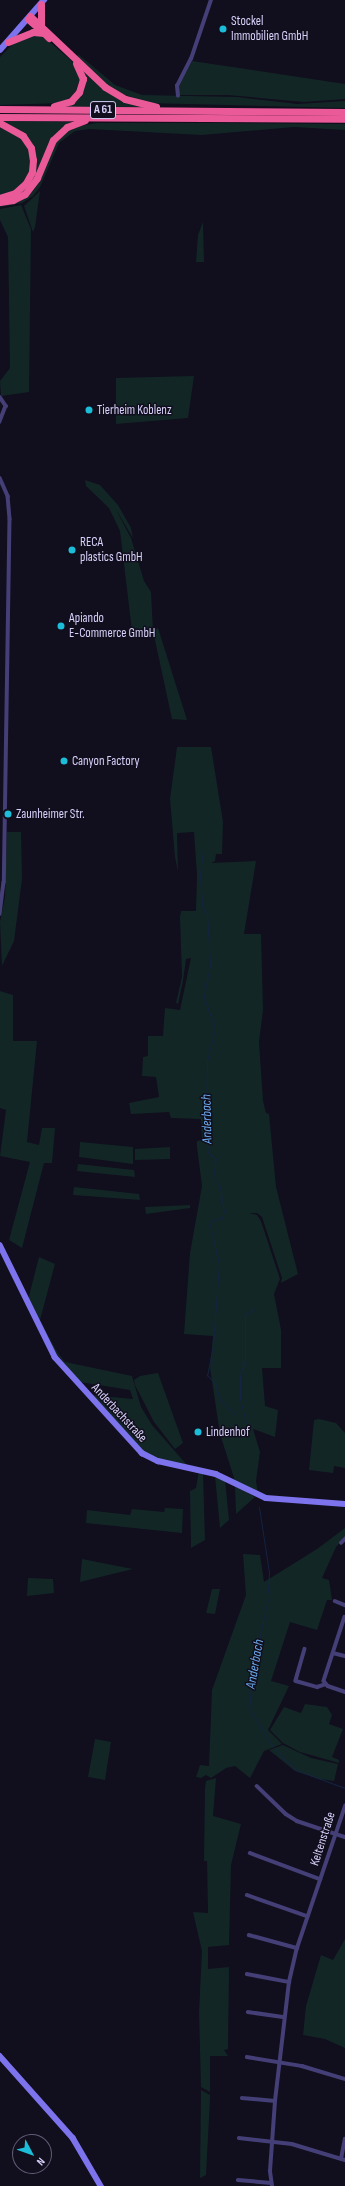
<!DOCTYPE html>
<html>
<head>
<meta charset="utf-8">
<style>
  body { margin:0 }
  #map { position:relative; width:345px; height:2186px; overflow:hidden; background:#110e1d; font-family:"Sofia Sans Condensed",sans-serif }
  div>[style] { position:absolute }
  .green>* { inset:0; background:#122626 }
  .stream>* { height:1px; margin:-0.5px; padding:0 0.5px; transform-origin:0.5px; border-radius:0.5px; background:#152441 }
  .minor>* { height:3.5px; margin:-1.75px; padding:0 1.75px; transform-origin:1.75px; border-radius:1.75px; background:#443f76 }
  .secondary>* { height:5.5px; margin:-2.75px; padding:0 2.75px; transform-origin:2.75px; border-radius:2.75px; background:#7c73ed }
  .motorway>* { height:7px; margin:-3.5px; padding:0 3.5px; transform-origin:3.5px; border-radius:3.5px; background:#ea5a98 }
  .dots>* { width:11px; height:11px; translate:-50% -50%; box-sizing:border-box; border:2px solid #110e1d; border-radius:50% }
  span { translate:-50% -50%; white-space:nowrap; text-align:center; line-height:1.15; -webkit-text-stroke:3px #110e1d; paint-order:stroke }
  .shield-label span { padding:1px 3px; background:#110e1d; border:1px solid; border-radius:3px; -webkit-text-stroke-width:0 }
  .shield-label { font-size:12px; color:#d7d0f9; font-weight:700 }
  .poi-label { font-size:13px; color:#d7d0f9 }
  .left { translate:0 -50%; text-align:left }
  .street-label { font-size:13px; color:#d7d0f9 }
  .water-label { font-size:14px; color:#6baaec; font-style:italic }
  .north { position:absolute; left:12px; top:2134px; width:40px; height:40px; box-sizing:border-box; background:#110e1d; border:1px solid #605c75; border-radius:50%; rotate:131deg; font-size:11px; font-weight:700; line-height:16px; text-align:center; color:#d7d0f9 }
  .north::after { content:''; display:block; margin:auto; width:14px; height:18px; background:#1cbdd9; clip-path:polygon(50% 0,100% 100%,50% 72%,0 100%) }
</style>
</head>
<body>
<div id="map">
  <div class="green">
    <i style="clip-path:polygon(27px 35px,43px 36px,74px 63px,80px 78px,75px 94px,62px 103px,0 105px,0 57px,16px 41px)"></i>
    <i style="clip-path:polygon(78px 54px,115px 85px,142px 95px,237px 97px,297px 104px,345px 101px,345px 108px,147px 103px,120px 93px,106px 85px,77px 59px)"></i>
    <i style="clip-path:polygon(192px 61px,345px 84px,345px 99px,304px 102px,228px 95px,178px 95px,178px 87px)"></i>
    <i style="clip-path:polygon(80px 65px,90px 76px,141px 107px,66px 107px,82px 92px)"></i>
    <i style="clip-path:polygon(3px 121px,72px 122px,60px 129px,28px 189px,19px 194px,29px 184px,35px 169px,23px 132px)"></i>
    <i style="clip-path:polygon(219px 123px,345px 124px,345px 130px,294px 127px,202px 135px,89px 129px,75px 131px,59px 143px,40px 187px,33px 196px,22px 203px,0 207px,0 203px,23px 199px,34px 190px,55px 143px,69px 128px,96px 123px)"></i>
    <i style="clip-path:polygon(0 126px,18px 134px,30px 151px,30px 171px,19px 188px,0 196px)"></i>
    <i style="clip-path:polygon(40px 191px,35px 227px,33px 232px,24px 206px)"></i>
    <i style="clip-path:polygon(21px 205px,31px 229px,29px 392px,1px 396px,0 381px,10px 368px,8px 237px,0 220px,0 209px)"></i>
    <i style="clip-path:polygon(203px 222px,204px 262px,196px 262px,198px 235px)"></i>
    <i style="clip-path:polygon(194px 376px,188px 418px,116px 424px,116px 378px)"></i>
    <i style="clip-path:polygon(85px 480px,100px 485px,118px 505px,131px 528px,133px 538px,115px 508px,131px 538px,144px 581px,151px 592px,153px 631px,158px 628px,187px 720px,172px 719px,153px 631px,142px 637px,132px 631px,120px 531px,109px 508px,86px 486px)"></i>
    <i style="clip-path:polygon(177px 747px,211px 747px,223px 822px,222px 854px,216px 854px,215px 861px,211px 863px,256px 861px,244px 934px,261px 934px,263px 1010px,259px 1042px,263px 1101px,266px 1113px,269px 1114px,276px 1187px,298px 1274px,281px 1283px,282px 1278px,262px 1217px,257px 1213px,249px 1213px,257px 1215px,261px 1221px,280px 1279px,274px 1294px,281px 1330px,281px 1368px,262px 1368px,265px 1406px,278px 1410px,275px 1437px,253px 1429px,260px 1452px,256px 1481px,258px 1494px,235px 1481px,220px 1434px,210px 1368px,213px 1336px,184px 1334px,190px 1253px,202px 1186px,197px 1147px,197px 1141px,202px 1140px,201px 1119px,171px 1118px,169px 1112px,131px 1114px,129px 1103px,159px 1097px,156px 1077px,142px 1076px,143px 1057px,148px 1056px,148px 1036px,163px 1036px,165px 1008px,180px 1010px,191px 958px,186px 959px,183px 981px,178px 1004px,176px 1003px,182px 977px,180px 917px,181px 911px,196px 911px,197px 875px,194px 832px,177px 833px,178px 872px,175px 857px,170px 799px)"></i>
    <i style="clip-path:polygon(7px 832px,21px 832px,22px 879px,14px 941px,2px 966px,0 922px,5px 897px)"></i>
    <i style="clip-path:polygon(0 991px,13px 995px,13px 1041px,37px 1041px,27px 1142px,39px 1145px,42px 1128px,55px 1128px,52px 1163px,44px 1163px,22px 1248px,9px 1240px,30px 1162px,0 1156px,6px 1110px,0 1108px)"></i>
    <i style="clip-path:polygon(80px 1142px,133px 1147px,133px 1164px,79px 1157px)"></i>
    <i style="clip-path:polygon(170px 1147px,170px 1159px,135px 1160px,135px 1149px)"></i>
    <i style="clip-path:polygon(78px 1164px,134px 1170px,135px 1177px,77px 1171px)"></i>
    <i style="clip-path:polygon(74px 1187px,139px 1194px,140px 1200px,73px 1195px)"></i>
    <i style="clip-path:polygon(190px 1205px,190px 1208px,146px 1214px,145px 1207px)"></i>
    <i style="clip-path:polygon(39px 1257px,55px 1264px,40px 1320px,56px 1350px,65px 1362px,132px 1376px,141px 1407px,152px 1425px,187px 1465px,159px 1460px,142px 1451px,91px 1395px,133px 1399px,130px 1390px,80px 1382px,52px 1348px,28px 1300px)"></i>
    <i style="clip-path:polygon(158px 1373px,183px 1443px,175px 1449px,154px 1422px,135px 1385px,134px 1380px,140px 1376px)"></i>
    <i style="clip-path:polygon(319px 1419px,336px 1423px,345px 1433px,345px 1468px,334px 1466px,333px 1473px,309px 1470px,314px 1420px)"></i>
    <i style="clip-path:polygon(199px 1471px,203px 1472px,205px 1540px,191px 1548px,190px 1491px,196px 1488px)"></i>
    <i style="clip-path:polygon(215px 1476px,225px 1480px,229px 1520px,220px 1528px)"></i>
    <i style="clip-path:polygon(235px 1486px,255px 1497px,236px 1514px)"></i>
    <i style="clip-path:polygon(165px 1508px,183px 1509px,182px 1533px,86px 1523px,87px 1510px,130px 1515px,132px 1509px,164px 1512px)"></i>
    <i style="clip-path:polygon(345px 1528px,345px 1537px,336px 1547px,322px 1578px,329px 1580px,332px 1600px,327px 1600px,317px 1630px,290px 1622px,271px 1681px,289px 1686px,268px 1730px,282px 1744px,264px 1751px,250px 1778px,235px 1766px,226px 1768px,211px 1778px,206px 1775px,201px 1778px,196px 1777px,200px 1765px,209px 1766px,212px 1690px,246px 1595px,243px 1554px,260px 1555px,264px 1582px,317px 1549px)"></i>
    <i style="clip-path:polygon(82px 1559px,133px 1569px,80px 1582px)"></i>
    <i style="clip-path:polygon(28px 1578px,53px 1579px,54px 1593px,27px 1596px)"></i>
    <i style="clip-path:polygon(212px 1589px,220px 1589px,215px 1614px,206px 1613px)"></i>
    <i style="clip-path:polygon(305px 1704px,327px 1707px,332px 1715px,329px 1724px,343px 1729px,332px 1757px,339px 1760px,339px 1763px,300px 1752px,283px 1743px,270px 1730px,284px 1707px,301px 1713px)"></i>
    <i style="clip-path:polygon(95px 1739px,111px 1742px,105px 1780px,88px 1777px)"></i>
    <i style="clip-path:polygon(283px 1745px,311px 1758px,338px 1764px,334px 1781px,319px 1779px,295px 1771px,269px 1750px)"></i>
    <i style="clip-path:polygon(216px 1778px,213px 1816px,241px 1824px,231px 1865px,229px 1945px,208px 1947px,208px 1969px,229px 1967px,228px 2049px,224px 2050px,228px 2056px,210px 2056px,210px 2092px,201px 2087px,199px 2012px,202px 1951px,193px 1912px,208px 1913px,207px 1861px,204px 1861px,205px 1789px,206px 1781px)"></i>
    <i style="clip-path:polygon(345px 1939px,345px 2048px,325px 2039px,303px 2035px,306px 2006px,321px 1955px,333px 1960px)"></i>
    <i style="clip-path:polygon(201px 2090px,210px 2095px,210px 2099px,206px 2175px,200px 2178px)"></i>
  </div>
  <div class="stream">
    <i style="left:203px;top:850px;width:25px;rotate:97deg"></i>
    <i style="left:200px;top:875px;width:31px;rotate:86deg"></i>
    <i style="left:202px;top:906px;width:9px;rotate:54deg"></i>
    <i style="left:207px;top:913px;width:52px;rotate:86.7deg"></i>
    <i style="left:210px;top:965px;width:33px;rotate:101deg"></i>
    <i style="left:204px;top:997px;width:34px;rotate:71deg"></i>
    <i style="left:215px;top:1029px;width:34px;rotate:104deg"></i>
    <i style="left:207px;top:1062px;width:73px;rotate:90.8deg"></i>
    <i style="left:206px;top:1135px;width:18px;rotate:84deg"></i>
    <i style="left:208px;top:1153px;width:10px;rotate:37deg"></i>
    <i style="left:216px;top:1159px;width:18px;rotate:99deg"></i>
    <i style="left:213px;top:1177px;width:12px;rotate:55deg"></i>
    <i style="left:220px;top:1187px;width:24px;rotate:81deg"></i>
    <i style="left:224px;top:1211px;width:7px;rotate:106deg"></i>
    <i style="left:222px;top:1218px;width:11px;rotate:165deg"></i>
    <i style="left:211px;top:1221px;width:4px;rotate:104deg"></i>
    <i style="left:210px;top:1225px;width:40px;rotate:77deg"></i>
    <i style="left:219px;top:1264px;width:81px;rotate:94.2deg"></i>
    <i style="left:213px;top:1345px;width:31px;rotate:101deg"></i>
    <i style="left:207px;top:1375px;width:11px;rotate:45deg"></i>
    <i style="left:215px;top:1383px;width:18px;rotate:74deg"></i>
    <i style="left:220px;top:1400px;width:21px;rotate:43deg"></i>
    <i style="left:246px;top:1423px;width:25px;rotate:-104deg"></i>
    <i style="left:240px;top:1399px;width:23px;rotate:-90deg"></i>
    <i style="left:240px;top:1376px;width:17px;rotate:-73deg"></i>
    <i style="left:245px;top:1360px;width:45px;rotate:-90deg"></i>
    <i style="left:245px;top:1315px;width:11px;rotate:-34deg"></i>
    <i style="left:259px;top:1507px;width:66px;rotate:81.3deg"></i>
    <i style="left:269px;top:1572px;width:21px;rotate:93deg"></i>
    <i style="left:268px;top:1599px;width:87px;rotate:102.6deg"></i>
    <i style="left:249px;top:1684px;width:27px;rotate:86deg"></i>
    <i style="left:251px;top:1711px;width:42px;rotate:58.6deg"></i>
    <i style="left:276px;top:1750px;width:28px;rotate:45deg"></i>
    <i style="left:296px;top:1770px;width:52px;rotate:20.2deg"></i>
  </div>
  <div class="minor">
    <i style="left:178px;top:96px;width:10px;rotate:-96deg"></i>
    <i style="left:177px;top:86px;width:30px;rotate:-63deg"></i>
    <i style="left:191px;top:59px;width:62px;rotate:-71.3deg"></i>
    <i style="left:0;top:397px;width:11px;rotate:56deg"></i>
    <i style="left:6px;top:406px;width:17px;rotate:111deg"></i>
    <i style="left:0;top:478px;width:20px;rotate:66deg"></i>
    <i style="left:8px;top:496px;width:23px;rotate:85deg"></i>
    <i style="left:10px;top:519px;width:363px;rotate:90.9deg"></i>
    <i style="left:4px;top:882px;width:32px;rotate:97deg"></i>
    <i style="left:341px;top:1543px;width:6px;rotate:-45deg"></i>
    <i style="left:335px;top:1601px;width:11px;rotate:22deg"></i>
    <i style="left:345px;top:1617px;width:67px;rotate:108.2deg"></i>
    <i style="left:324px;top:1681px;width:6px;rotate:51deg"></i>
    <i style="left:328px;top:1686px;width:18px;rotate:19deg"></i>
    <i style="left:305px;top:1649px;width:33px;rotate:106deg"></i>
    <i style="left:296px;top:1681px;width:22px;rotate:16deg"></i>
    <i style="left:317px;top:1687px;width:9px;rotate:-18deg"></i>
    <i style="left:333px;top:1653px;width:12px;rotate:14deg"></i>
    <i style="left:257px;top:1786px;width:40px;rotate:44deg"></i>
    <i style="left:286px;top:1814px;width:13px;rotate:32deg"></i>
    <i style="left:297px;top:1821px;width:51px;rotate:18.4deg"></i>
    <i style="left:250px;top:1853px;width:75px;rotate:20.4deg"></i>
    <i style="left:247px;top:1895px;width:64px;rotate:19.3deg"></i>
    <i style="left:249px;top:1935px;width:50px;rotate:15.2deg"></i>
    <i style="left:247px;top:1974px;width:43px;rotate:10.8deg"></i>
    <i style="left:248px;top:2012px;width:35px;rotate:8deg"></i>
    <i style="left:247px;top:2057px;width:56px;rotate:9.3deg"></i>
    <i style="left:302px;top:2066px;width:45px;rotate:16.8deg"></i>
    <i style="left:242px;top:2098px;width:33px;rotate:5deg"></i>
    <i style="left:239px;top:2138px;width:53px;rotate:6.5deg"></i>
    <i style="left:292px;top:2144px;width:55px;rotate:16.8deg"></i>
    <i style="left:341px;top:2159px;width:20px;rotate:-79deg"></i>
    <i style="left:238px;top:2180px;width:33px;rotate:5deg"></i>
    <i style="left:272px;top:2186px;width:15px;rotate:-98deg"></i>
    <i style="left:270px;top:2171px;width:70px;rotate:-85.9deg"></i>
    <i style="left:275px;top:2101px;width:120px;rotate:-83.3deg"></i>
    <i style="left:289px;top:1982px;width:35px;rotate:-77deg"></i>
    <i style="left:297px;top:1948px;width:150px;rotate:-71.3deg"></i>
  </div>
  <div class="secondary">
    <i style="left:0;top:50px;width:67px;rotate:-48.7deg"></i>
    <i style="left:0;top:1245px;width:125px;rotate:63.8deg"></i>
    <i style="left:55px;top:1357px;width:130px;rotate:47.8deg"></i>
    <i style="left:142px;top:1453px;width:18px;rotate:27deg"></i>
    <i style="left:158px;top:1461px;width:59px;rotate:12.6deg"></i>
    <i style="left:216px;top:1474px;width:55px;rotate:25.6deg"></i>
    <i style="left:266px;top:1498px;width:79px;rotate:4.3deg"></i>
    <i style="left:0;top:2056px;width:110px;rotate:48.3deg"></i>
    <i style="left:73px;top:2138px;width:56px;rotate:59.7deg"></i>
  </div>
  <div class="motorway">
    <i style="left:41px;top:4px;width:20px;rotate:90deg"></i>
    <i style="left:30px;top:16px;width:103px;rotate:43.4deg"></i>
    <i style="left:105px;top:87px;width:23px;rotate:31deg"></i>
    <i style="left:125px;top:99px;width:32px;rotate:14deg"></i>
    <i style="left:28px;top:19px;width:21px;rotate:41deg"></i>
    <i style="left:8px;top:42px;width:27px;rotate:-22deg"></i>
    <i style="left:33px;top:32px;width:11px;rotate:5deg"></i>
    <i style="left:44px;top:33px;width:7px;rotate:45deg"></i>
    <i style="left:54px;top:106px;width:18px;rotate:-16deg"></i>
    <i style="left:71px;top:101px;width:12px;rotate:-48deg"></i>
    <i style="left:79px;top:92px;width:14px;rotate:-73deg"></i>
    <i style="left:83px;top:79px;width:17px;rotate:-114deg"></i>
    <i style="left:0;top:109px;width:345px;rotate:0.5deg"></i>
    <i style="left:0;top:117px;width:345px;rotate:0.3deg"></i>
    <i style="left:0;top:123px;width:26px;rotate:29deg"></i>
    <i style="left:23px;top:136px;width:14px;rotate:56deg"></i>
    <i style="left:31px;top:148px;width:12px;rotate:81deg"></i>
    <i style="left:33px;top:160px;width:12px;rotate:95deg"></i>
    <i style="left:32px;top:172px;width:13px;rotate:119deg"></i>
    <i style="left:26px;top:183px;width:15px;rotate:138deg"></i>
    <i style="left:15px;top:193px;width:16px;rotate:162deg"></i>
    <i style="left:0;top:202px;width:13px;rotate:-9deg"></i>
    <i style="left:13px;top:200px;width:13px;rotate:-27deg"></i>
    <i style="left:25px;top:194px;width:20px;rotate:-53deg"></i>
    <i style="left:37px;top:178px;width:41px;rotate:-67.2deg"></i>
    <i style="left:53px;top:140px;width:19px;rotate:-43deg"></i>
    <i style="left:67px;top:127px;width:19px;rotate:-21deg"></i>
  </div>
  <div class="dots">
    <i style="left:223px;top:29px;background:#1cbdd9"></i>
    <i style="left:89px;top:410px;background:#1cbdd9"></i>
    <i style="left:72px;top:550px;background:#1cbdd9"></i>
    <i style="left:61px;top:626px;background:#1cbdd9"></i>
    <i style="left:64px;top:761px;background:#1cbdd9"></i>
    <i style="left:8px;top:814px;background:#1cbdd9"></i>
    <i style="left:198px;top:1432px;background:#1cbdd9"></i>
  </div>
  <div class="shield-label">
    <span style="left:103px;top:110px">A 61</span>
  </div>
  <div class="poi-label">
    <span class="left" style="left:231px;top:29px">Stockel<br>Immobilien GmbH</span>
    <span class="left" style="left:97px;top:410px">Tierheim Koblenz</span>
    <span class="left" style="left:80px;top:550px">RECA<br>plastics GmbH</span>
    <span class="left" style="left:69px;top:626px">Apiando<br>E-Commerce GmbH</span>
    <span class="left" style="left:72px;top:761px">Canyon Factory</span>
    <span class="left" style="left:16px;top:814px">Zaunheimer Str.</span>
    <span class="left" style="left:206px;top:1432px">Lindenhof</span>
  </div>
  <div class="street-label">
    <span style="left:119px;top:1413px;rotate:47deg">Anderbachstraße</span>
    <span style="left:323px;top:1839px;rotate:-72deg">Keltenstraße</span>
  </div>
  <div class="water-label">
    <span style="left:207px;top:1119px;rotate:-91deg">Anderbach</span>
    <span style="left:255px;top:1664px;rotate:-80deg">Anderbach</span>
  </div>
  <div class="north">N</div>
</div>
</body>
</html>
